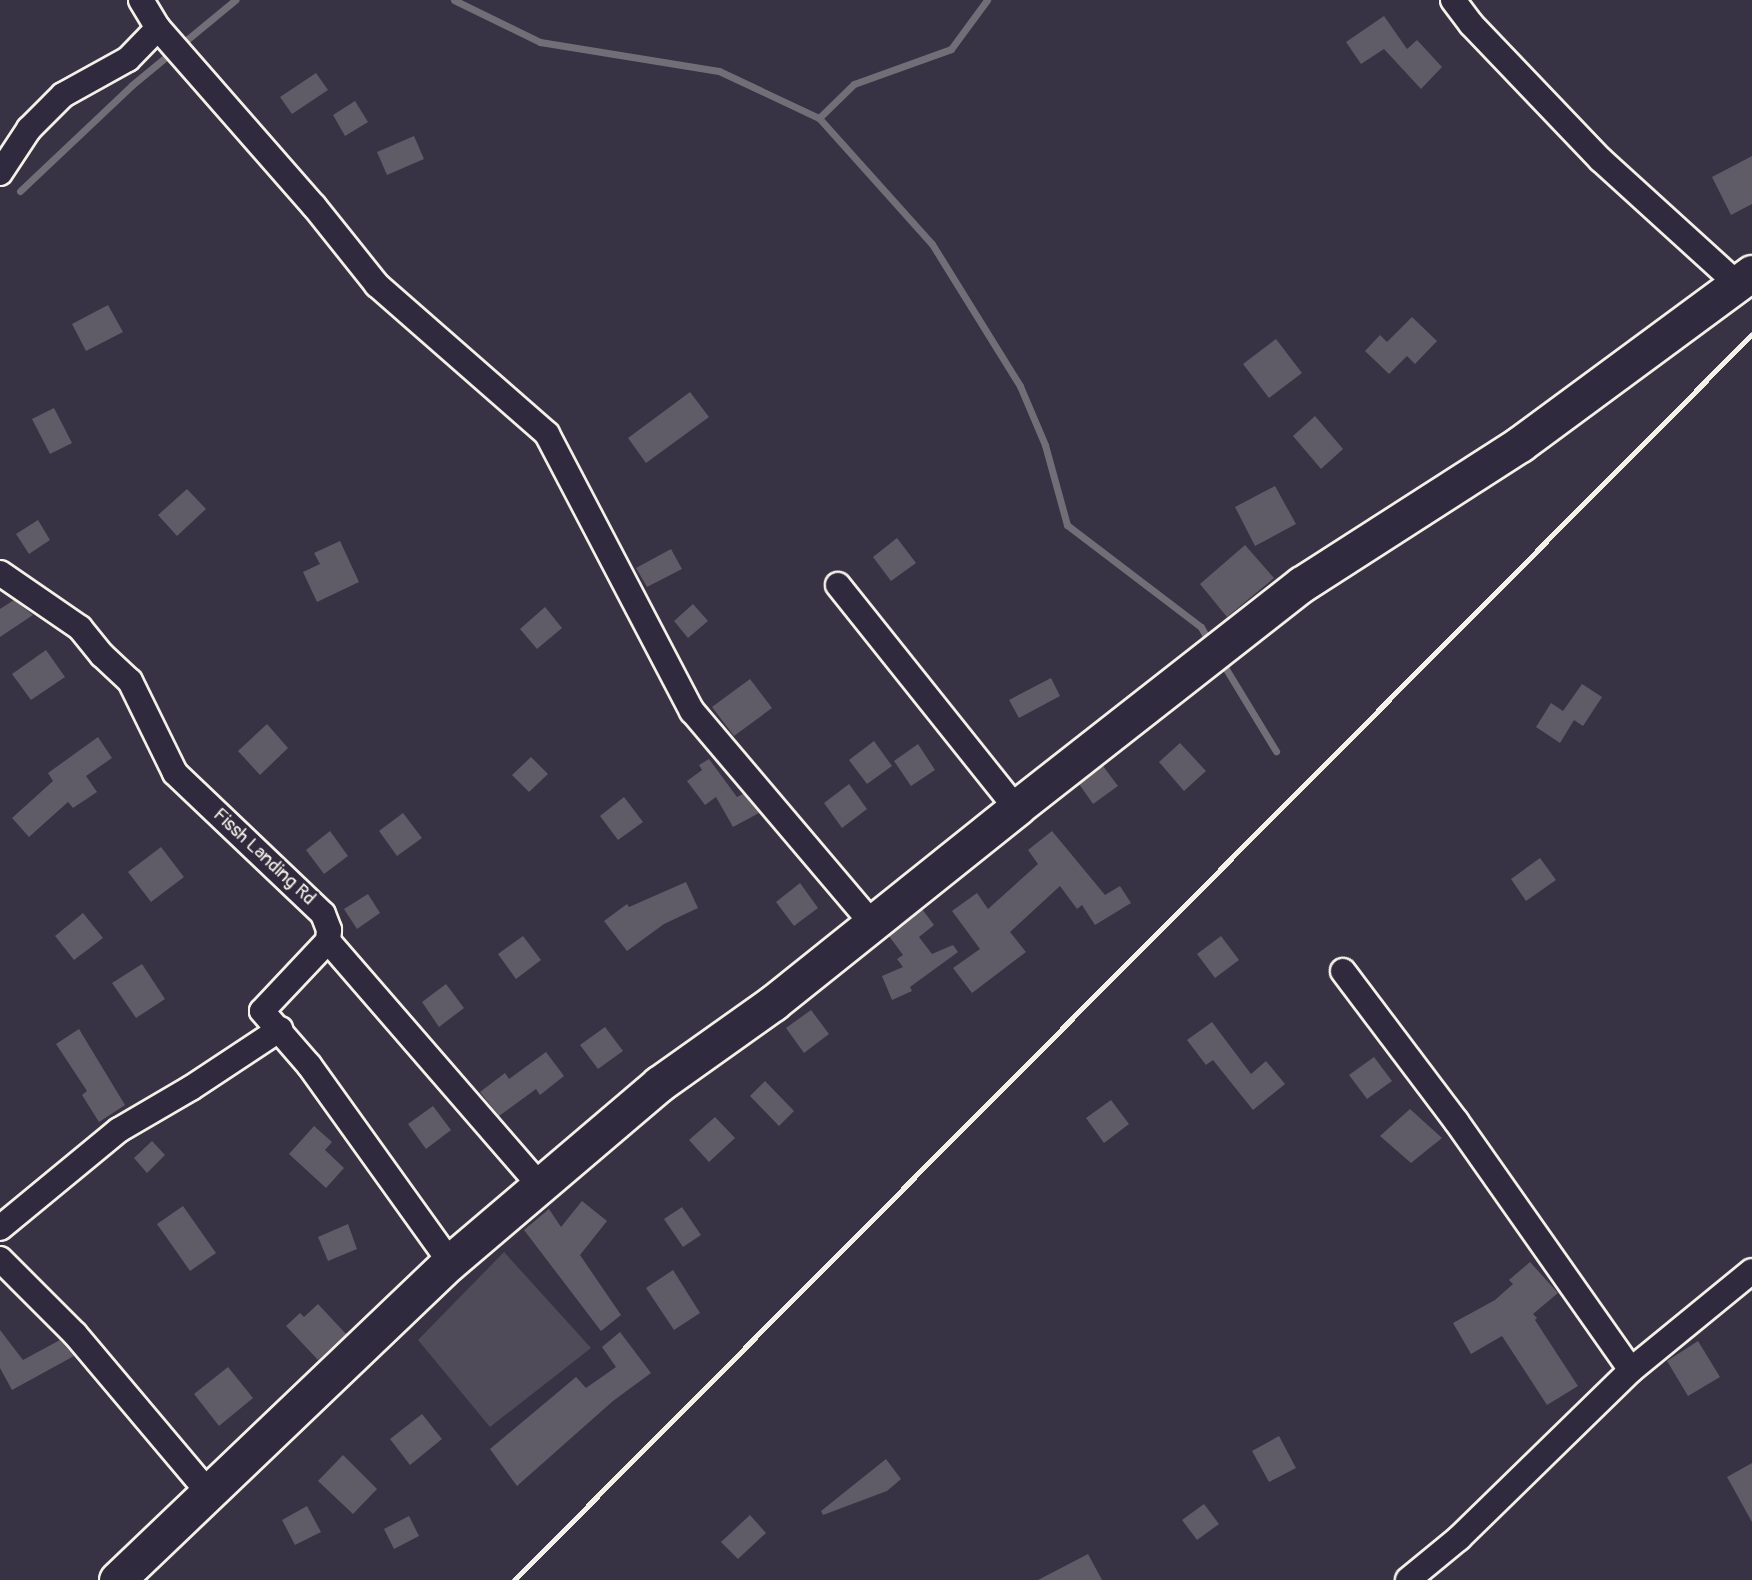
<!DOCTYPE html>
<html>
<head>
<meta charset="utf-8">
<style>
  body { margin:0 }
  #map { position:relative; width:1752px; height:1580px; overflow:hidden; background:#373244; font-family:Pangolin,sans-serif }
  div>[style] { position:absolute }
  .green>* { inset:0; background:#504b59 }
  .stream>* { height:7px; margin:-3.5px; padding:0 3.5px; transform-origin:3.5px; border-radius:3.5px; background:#726e77 }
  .building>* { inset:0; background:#5f5c67 }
  .roads { filter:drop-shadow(2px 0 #f4f1e8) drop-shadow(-2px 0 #f4f1e8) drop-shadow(0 2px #f4f1e8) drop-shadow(0 -2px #f4f1e8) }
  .minor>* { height:24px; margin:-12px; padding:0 12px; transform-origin:12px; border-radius:12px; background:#2f2a3d }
  .secondary>* { height:35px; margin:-17.5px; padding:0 17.5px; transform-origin:17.5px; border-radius:17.5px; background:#2f2a3d }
  .rail>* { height:5px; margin:-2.5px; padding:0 2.5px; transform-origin:2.5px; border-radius:2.5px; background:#f4f1e8 }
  span { translate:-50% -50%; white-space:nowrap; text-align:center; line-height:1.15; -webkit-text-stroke:5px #2f2a3d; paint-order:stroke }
  .street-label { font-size:19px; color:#f4f1e8 }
</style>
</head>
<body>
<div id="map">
  <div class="green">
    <i style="clip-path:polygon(504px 1252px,591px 1348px,490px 1427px,418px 1340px)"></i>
  </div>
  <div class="stream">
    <i style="left:454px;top:0;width:96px;rotate:26deg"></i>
    <i style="left:540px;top:42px;width:181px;rotate:9.2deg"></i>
    <i style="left:719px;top:71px;width:110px;rotate:25.2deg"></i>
    <i style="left:819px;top:118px;width:169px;rotate:48.1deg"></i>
    <i style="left:932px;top:244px;width:167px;rotate:58.2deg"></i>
    <i style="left:1020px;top:386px;width:64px;rotate:67deg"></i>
    <i style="left:1045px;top:445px;width:83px;rotate:74.6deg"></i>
    <i style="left:1067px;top:525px;width:168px;rotate:37.3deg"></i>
    <i style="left:1201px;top:627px;width:18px;rotate:61deg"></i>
    <i style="left:819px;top:118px;width:49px;rotate:-44.2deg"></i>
    <i style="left:854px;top:84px;width:103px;rotate:-19.8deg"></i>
    <i style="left:951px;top:49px;width:61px;rotate:-53.7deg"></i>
    <i style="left:20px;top:191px;width:154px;rotate:-43.4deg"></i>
    <i style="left:132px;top:85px;width:134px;rotate:-39.5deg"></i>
    <i style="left:1220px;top:659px;width:108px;rotate:58.7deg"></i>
  </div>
  <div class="building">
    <i style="clip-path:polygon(1384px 16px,1407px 49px,1417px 40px,1442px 67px,1421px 89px,1384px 49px,1361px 64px,1346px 42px)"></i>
    <i style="clip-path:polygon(316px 73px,328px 90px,292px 114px,280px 97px)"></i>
    <i style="clip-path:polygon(355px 101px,368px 122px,345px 136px,333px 115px)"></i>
    <i style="clip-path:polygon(414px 136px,424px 159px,387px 175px,377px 152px)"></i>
    <i style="clip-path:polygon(1752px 156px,1752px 204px,1731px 215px,1712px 177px)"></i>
    <i style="clip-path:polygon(108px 305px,123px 332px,86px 351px,72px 324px)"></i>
    <i style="clip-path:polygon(1412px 317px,1437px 341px,1415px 364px,1407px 356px,1389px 374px,1365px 351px,1380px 335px,1387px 342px)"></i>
    <i style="clip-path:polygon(1276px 339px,1302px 373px,1269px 398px,1243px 364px)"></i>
    <i style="clip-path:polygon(690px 392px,709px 417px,646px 463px,628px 438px)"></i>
    <i style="clip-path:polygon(54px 408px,72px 443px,50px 454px,32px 419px)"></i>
    <i style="clip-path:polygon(1315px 416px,1343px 449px,1321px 469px,1293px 436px)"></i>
    <i style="clip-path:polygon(1275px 486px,1296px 524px,1255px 546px,1235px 507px)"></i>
    <i style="clip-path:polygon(187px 489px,206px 509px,177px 536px,158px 515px)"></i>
    <i style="clip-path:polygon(38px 520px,50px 540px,29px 554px,16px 534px)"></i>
    <i style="clip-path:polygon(897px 538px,916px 563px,891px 581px,873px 557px)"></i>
    <i style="clip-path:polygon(340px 541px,359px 582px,317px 602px,303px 572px,320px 564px,314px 553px)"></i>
    <i style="clip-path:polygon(1245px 545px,1274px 578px,1227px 617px,1200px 584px)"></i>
    <i style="clip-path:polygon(671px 549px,682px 569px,647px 587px,636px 568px)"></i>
    <i style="clip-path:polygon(14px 600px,33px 615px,0 637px,0 609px)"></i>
    <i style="clip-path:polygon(693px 604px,708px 621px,688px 638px,674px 621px)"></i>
    <i style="clip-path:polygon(545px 607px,562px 628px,537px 649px,520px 629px)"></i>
    <i style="clip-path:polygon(46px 650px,65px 677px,31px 700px,12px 674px)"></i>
    <i style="clip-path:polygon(1051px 678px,1060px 696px,1019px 718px,1009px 700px)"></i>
    <i style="clip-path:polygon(750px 679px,772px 708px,734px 736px,712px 707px)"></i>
    <i style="clip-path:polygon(1582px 684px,1602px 697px,1583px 726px,1574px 720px,1560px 743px,1536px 727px,1551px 703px,1563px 711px)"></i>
    <i style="clip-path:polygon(267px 724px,288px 748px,260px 775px,238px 751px)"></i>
    <i style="clip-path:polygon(98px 737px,112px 758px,86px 776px,97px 792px,73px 808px,68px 802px,29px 837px,12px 818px,53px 781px,48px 773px)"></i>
    <i style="clip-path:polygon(874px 741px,892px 766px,867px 784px,849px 760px)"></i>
    <i style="clip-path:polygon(1180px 743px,1206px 771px,1184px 791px,1159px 762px)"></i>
    <i style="clip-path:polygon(918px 744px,935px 770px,911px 786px,894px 761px)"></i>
    <i style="clip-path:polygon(531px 757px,548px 774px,529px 792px,512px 775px)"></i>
    <i style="clip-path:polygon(709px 759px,737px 797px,743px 794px,759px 813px,733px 827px,716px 797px,705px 805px,687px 781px,702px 770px,699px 765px)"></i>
    <i style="clip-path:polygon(1103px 766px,1118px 786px,1093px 804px,1079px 784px)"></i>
    <i style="clip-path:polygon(849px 784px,867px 809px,842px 828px,824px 803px)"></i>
    <i style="clip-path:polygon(624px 797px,643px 822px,618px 840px,600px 816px)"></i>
    <i style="clip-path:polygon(403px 813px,422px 838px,397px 856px,379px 831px)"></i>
    <i style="clip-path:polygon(330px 831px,348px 856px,324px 874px,306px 850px)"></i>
    <i style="clip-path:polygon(1052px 831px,1105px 895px,1120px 886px,1131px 903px,1095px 925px,1082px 905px,1077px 909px,1060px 886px,1010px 932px,1026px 952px,972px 993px,953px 968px,980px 949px,952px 911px,977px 893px,988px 909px,1038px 864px,1028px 850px)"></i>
    <i style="clip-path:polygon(161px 847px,184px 877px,151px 902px,128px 872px)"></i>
    <i style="clip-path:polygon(1540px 858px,1556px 880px,1526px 901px,1511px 879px)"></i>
    <i style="clip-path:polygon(686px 882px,698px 908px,664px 924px,627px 951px,604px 921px,627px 904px,629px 907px)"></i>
    <i style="clip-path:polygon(800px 883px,818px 908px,794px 926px,776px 902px)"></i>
    <i style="clip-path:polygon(368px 894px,380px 913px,357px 929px,344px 909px)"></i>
    <i style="clip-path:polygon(922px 909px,934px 925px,919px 937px,932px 954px,953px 945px,958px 952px,910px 987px,912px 991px,892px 1000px,882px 976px,903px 967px,897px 959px,903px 955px,889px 936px)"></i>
    <i style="clip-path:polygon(83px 913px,103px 938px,74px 960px,55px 936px)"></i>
    <i style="clip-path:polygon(523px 936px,541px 960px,516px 979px,498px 954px)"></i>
    <i style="clip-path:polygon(1221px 936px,1239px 960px,1215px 978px,1197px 954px)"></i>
    <i style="clip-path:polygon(142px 964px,165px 999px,136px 1018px,112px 983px)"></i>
    <i style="clip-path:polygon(446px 984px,464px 1008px,439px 1027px,422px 1002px)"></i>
    <i style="clip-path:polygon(811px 1010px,829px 1034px,804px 1053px,786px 1028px)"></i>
    <i style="clip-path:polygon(1212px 1022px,1251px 1074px,1266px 1061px,1285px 1084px,1253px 1110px,1213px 1060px,1206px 1065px,1187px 1040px)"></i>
    <i style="clip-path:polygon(605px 1027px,623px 1051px,598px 1069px,580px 1045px)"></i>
    <i style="clip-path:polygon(79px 1029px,125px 1105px,99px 1122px,82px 1095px,87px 1091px,56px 1044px)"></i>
    <i style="clip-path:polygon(546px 1052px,564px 1076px,540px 1095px,536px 1089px,499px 1116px,480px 1092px,505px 1073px,509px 1079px)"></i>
    <i style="clip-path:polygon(1374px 1057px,1392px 1081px,1367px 1099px,1349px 1075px)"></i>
    <i style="clip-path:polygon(765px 1081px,794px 1111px,779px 1126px,750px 1096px)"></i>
    <i style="clip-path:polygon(1111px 1100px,1129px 1124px,1104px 1143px,1086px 1118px)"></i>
    <i style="clip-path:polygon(433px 1106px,451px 1130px,426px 1149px,408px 1124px)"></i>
    <i style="clip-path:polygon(1410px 1109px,1442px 1138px,1411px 1163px,1380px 1136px)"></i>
    <i style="clip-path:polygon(715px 1117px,735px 1138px,709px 1162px,689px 1140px)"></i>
    <i style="clip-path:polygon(314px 1126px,332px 1142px,325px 1150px,344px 1168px,326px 1188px,289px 1154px)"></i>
    <i style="clip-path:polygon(152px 1141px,165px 1155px,147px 1173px,134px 1158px)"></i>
    <i style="clip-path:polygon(582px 1201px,607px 1221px,580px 1255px,621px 1315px,601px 1331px,524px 1230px,549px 1209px,561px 1227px)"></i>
    <i style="clip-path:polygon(183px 1206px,216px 1253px,190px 1271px,157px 1224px)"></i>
    <i style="clip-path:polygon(682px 1207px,701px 1235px,683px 1247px,664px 1219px)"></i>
    <i style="clip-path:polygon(348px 1224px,357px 1249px,328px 1261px,318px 1237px)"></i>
    <i style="clip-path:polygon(1530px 1262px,1558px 1293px,1533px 1314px,1537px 1318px,1535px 1320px,1578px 1386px,1547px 1405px,1502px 1336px,1471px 1354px,1453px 1323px,1495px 1300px,1513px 1284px,1509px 1280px)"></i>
    <i style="clip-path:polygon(673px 1270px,700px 1313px,674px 1330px,646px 1288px)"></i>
    <i style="clip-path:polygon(318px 1304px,346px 1334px,318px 1360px,286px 1326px,300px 1313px,304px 1317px)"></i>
    <i style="clip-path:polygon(0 1330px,23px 1360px,60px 1340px,74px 1356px,12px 1390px,0 1368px)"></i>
    <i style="clip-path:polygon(620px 1332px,651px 1373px,613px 1401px,517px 1486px,490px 1449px,576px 1377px,586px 1388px,616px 1367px,602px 1347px)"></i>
    <i style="clip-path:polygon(1698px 1341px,1720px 1377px,1688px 1396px,1667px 1361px)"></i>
    <i style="clip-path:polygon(228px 1367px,253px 1398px,219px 1426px,194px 1394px)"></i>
    <i style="clip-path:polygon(422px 1414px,442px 1439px,410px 1465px,390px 1439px)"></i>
    <i style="clip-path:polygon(1279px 1436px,1296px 1468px,1269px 1482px,1252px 1451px)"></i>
    <i style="clip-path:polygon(343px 1455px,377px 1489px,353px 1514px,318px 1481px)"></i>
    <i style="clip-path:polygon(886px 1459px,901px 1479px,887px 1491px,823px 1515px,821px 1511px)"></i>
    <i style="clip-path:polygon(1752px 1463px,1752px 1522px,1727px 1477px)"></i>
    <i style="clip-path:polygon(1204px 1504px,1219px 1524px,1197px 1540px,1182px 1520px)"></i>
    <i style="clip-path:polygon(307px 1506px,321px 1532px,295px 1545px,282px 1520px)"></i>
    <i style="clip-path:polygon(750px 1515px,766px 1533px,738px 1559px,721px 1542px)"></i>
    <i style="clip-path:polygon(409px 1516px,419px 1536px,394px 1549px,384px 1529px)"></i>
    <i style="clip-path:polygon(1088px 1554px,1102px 1580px,1038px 1580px)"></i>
  </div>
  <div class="roads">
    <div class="minor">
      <i style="left:141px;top:0;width:33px;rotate:59deg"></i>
      <i style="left:158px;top:28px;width:237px;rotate:48.8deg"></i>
      <i style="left:314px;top:206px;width:101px;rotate:51.4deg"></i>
      <i style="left:377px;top:285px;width:226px;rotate:41.2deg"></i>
      <i style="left:547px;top:434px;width:313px;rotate:62.4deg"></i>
      <i style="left:692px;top:711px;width:277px;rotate:49.7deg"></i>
      <i style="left:1453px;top:0;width:30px;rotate:53deg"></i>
      <i style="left:1471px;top:24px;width:188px;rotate:46.3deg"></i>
      <i style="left:1601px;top:160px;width:183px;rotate:42.3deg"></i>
      <i style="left:0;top:173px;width:53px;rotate:-56.6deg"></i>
      <i style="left:29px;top:129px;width:48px;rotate:-45deg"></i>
      <i style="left:63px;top:95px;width:74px;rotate:-29deg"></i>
      <i style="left:128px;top:59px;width:43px;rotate:-45.9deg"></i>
      <i style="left:0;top:573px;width:97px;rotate:34.5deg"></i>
      <i style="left:80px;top:628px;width:35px;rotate:51deg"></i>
      <i style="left:102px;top:655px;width:38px;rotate:43deg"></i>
      <i style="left:130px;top:681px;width:102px;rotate:63.9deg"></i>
      <i style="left:175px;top:773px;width:204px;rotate:43.6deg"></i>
      <i style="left:323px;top:914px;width:17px;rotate:69deg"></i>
      <i style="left:329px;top:930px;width:11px;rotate:95deg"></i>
      <i style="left:328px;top:941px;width:96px;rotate:133.3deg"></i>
      <i style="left:262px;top:1011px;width:72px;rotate:49deg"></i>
      <i style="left:309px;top:1065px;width:242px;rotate:54.4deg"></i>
      <i style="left:838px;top:585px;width:285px;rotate:51.4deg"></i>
      <i style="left:328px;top:941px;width:324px;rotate:49.1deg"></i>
      <i style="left:1343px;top:971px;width:188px;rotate:53deg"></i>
      <i style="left:1456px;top:1121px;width:304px;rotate:54.9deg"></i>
      <i style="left:0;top:1228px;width:154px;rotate:-39.5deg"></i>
      <i style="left:119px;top:1130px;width:83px;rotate:-30.3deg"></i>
      <i style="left:191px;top:1088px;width:107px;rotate:-33.5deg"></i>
      <i style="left:0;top:1259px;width:106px;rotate:45deg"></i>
      <i style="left:75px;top:1334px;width:208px;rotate:49.9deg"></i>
      <i style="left:1408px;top:1580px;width:66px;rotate:-39.5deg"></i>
      <i style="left:1459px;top:1538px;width:240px;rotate:-44.3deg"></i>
      <i style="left:1631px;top:1370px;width:156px;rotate:-39.3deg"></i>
    </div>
    <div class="secondary">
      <i style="left:117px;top:1580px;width:460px;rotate:-43.7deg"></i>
      <i style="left:450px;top:1262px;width:275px;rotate:-40.4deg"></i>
      <i style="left:659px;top:1084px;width:140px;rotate:-35.4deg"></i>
      <i style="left:773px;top:1003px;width:312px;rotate:-38.7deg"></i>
      <i style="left:1016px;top:808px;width:363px;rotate:-38.1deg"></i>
      <i style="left:1302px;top:584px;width:259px;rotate:-32.7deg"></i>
      <i style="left:1520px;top:444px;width:288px;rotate:-36.4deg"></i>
    </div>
  </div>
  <div class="rail">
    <i style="left:514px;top:1580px;width:1756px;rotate:-45.18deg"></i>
  </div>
  <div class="street-label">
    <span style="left:264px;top:857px;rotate:43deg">Fissh Landing Rd</span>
  </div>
</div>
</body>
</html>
